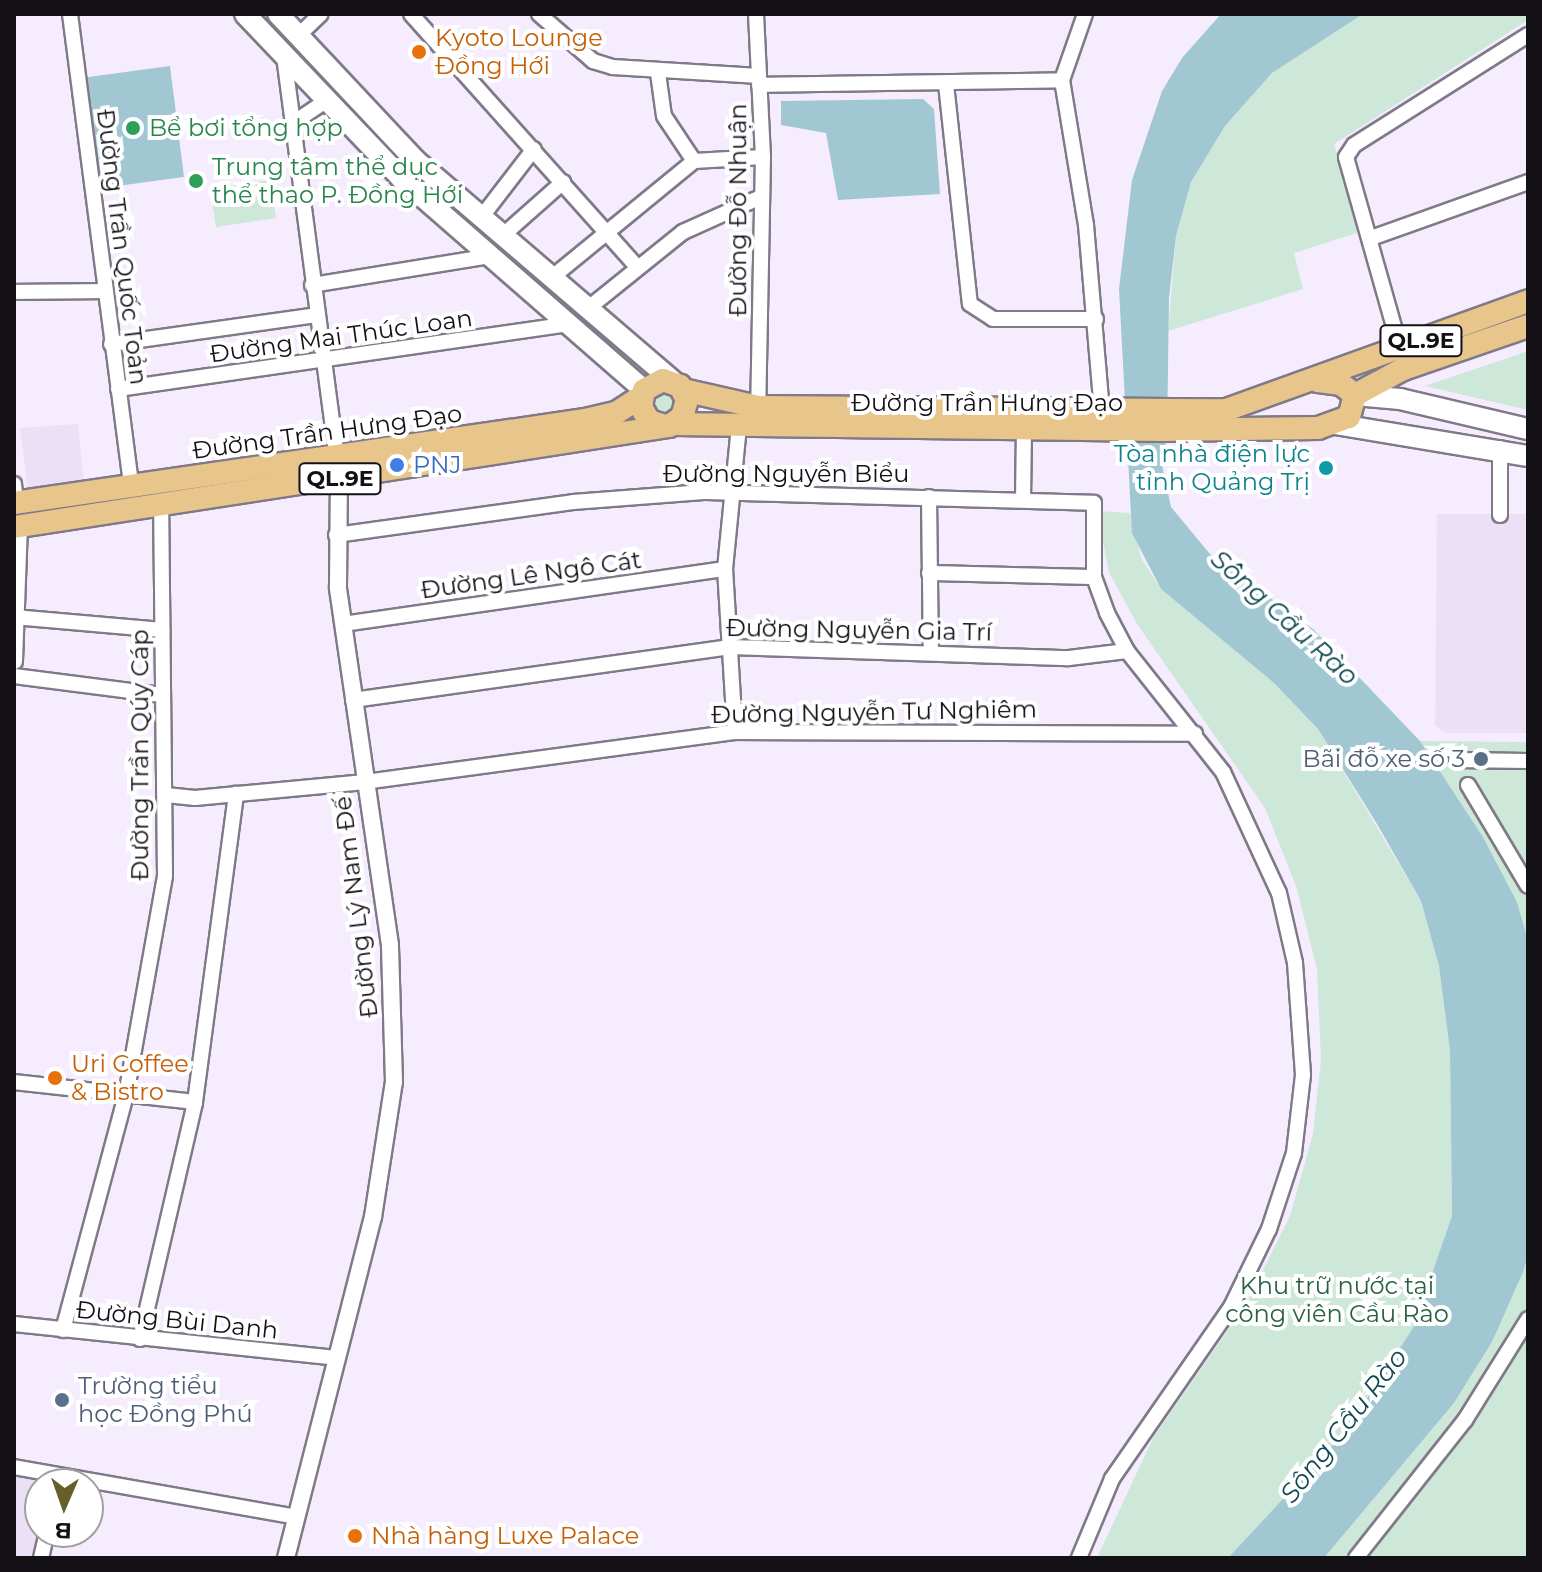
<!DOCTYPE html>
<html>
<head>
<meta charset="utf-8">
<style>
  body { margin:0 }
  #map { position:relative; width:1542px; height:1572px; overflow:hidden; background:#f5edfe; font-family:Montserrat,sans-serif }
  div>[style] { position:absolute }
  .built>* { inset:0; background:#ece0f7 }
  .green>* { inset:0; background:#cde7d8 }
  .round { border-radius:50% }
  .water>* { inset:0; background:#a1c8d2 }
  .roads { filter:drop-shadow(2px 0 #807988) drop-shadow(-2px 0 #807988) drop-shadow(0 2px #807988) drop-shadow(0 -2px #807988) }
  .minor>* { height:14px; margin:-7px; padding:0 7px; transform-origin:7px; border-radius:7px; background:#fff }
  .tertiary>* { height:16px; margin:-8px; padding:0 8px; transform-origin:8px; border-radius:8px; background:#fff }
  .secondary>* { height:20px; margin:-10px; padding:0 10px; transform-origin:10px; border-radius:10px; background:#fff }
  .primary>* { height:22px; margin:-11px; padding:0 11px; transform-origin:11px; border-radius:11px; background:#e7c58b }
  .dots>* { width:22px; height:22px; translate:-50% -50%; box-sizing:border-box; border:4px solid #fff; border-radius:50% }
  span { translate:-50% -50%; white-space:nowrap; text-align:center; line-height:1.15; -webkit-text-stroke:8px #fff; paint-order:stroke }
  .shield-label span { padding:2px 6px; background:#fff; border:2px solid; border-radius:6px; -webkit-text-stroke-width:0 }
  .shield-label { font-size:22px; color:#131016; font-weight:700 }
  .food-label { font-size:24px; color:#c56008 }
  .left { translate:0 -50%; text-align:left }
  .leisure-label { font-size:24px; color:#27864d }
  .street-label { font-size:24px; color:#131016 }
  .culture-label { font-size:24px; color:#0d838f }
  .right { translate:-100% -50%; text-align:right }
  .shop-label { font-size:24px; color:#366cbe }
  .service-label { font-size:24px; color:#4e5e75 }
  .park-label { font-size:24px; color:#2a6146 }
  .water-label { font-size:26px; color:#0f4853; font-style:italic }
  .frame { position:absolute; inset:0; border:16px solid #131016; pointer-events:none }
  .north { position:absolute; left:24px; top:1468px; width:80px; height:80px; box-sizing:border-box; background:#fff; border:2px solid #a19fa2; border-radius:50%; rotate:182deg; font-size:22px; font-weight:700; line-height:32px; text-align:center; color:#131016 }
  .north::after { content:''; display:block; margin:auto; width:28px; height:36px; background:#675e2a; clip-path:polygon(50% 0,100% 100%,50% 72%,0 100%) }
</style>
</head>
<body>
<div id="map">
  <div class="built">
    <i style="clip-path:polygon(78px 424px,84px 485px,28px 491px,20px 428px)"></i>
    <i style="clip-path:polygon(1437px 514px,1528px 514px,1528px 733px,1445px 733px,1435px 725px)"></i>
    <i style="clip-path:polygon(14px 1473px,54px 1480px,40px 1484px,36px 1558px,14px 1558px)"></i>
  </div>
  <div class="green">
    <i style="clip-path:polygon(1363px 14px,1528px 14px,1528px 20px,1334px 144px,1363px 231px,1294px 253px,1303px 289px,1168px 331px,1176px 236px,1191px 182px,1225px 126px,1272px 73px)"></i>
    <i style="clip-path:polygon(270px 180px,276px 218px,216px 227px,210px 189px)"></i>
    <i style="clip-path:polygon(1528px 351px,1528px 410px,1425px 386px)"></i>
    <i class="round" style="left:652px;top:392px;width:22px;height:22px"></i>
    <i style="clip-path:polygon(1097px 511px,1130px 513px,1141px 558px,1161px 589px,1274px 683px,1318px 729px,1421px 901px,1439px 966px,1450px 1051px,1452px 1216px,1413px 1328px,1346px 1431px,1228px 1558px,1097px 1558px,1153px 1438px,1246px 1304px,1290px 1216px,1313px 1134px,1321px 1060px,1317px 969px,1296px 886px,1265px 808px,1137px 624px,1109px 572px)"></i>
    <i style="clip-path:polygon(1420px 741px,1528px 742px,1528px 940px,1517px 902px,1483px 837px)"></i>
    <i style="clip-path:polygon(1528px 1255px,1528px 1558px,1324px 1558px,1454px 1403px,1492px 1342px)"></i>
  </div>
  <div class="water">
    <i style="clip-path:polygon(1221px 14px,1363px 14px,1272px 73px,1225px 126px,1191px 182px,1176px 236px,1169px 298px,1167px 441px,1160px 456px,1171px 507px,1210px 554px,1313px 629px,1420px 741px,1483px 837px,1517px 902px,1528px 940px,1528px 1255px,1523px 1272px,1492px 1342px,1454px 1403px,1324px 1558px,1228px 1558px,1346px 1431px,1413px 1328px,1452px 1216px,1450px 1051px,1439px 966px,1421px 901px,1377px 824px,1318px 729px,1274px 683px,1161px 589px,1132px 533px,1119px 289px,1132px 180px,1162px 91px,1182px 58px)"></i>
    <i style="clip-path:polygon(170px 66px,184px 177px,95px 189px,81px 78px)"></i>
    <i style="clip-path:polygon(923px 99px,934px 109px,940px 194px,838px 200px,826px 133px,781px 125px,781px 101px)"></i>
  </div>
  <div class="roads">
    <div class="minor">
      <i style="left:70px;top:14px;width:476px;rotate:82.6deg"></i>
      <i style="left:411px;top:14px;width:339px;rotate:48.2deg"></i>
      <i style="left:539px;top:14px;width:72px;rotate:41deg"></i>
      <i style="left:593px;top:61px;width:21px;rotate:17deg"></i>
      <i style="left:613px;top:67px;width:146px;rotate:3.5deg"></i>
      <i style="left:756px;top:14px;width:143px;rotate:87.2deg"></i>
      <i style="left:763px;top:157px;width:250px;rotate:91.1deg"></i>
      <i style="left:1085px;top:14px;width:70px;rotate:109.2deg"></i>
      <i style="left:1062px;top:80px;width:147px;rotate:80.6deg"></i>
      <i style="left:1086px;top:225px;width:186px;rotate:85.1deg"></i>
      <i style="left:299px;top:35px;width:30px;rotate:-44deg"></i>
      <i style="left:284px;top:56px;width:404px;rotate:82.5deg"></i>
      <i style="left:658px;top:73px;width:43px;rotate:82.1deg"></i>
      <i style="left:664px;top:116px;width:54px;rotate:56.3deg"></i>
      <i style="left:946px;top:84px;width:221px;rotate:83.8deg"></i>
      <i style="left:970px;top:304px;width:27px;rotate:33deg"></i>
      <i style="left:993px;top:319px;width:103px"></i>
      <i style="left:759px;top:85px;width:303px;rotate:-0.9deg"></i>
      <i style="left:296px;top:132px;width:16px;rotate:-68deg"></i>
      <i style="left:302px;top:117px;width:29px;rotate:-34deg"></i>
      <i style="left:694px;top:161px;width:69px;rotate:-3.3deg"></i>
      <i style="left:480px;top:219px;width:88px;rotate:-52.4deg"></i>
      <i style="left:501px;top:237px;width:83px;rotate:-41.6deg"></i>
      <i style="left:1371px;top:238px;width:167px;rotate:-19.6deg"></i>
      <i style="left:550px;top:279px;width:186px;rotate:-39.3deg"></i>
      <i style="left:312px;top:285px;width:181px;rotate:-9.2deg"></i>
      <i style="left:14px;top:292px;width:89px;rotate:-0.6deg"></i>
      <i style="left:586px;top:310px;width:124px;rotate:-38.8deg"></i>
      <i style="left:683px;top:232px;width:85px;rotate:-24.2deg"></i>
      <i style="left:111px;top:344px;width:209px;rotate:-8deg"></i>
      <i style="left:1400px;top:348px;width:198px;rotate:-105.8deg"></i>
      <i style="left:1346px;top:157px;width:14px;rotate:-56deg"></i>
      <i style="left:1354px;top:145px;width:206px;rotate:-32.3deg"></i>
      <i style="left:118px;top:389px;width:457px;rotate:-8.2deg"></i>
      <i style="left:1500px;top:448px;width:67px;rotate:90deg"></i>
      <i style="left:14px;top:484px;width:19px;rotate:84deg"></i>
      <i style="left:929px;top:497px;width:156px;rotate:89.3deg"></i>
      <i style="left:1023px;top:500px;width:71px;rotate:-89.2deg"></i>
      <i style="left:336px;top:535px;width:239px;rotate:-7.9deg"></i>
      <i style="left:573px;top:502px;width:131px;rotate:-4.4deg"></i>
      <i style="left:704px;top:492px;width:390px;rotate:1.6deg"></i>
      <i style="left:1094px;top:503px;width:74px;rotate:90deg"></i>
      <i style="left:1094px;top:577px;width:38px;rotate:70deg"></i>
      <i style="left:1107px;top:613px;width:43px;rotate:62.2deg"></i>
      <i style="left:1127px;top:651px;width:154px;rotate:51.6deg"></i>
      <i style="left:1223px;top:772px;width:133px;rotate:65.2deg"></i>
      <i style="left:1279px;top:893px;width:72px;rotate:77.1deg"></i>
      <i style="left:1295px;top:963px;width:112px;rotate:85.9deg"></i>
      <i style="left:1303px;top:1075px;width:79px;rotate:96.6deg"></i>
      <i style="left:1294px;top:1153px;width:80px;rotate:108.2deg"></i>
      <i style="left:1269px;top:1229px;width:87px;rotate:116deg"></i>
      <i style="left:1231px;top:1307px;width:209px;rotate:124.7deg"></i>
      <i style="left:1112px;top:1479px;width:86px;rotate:112.7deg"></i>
      <i style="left:929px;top:573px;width:165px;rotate:1.4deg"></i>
      <i style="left:14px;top:617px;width:149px;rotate:5deg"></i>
      <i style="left:343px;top:624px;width:386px;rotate:-8.2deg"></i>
      <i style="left:14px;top:676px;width:149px;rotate:7.3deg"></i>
      <i style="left:353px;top:700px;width:381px;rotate:-8deg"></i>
      <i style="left:730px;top:647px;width:339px;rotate:1.9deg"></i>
      <i style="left:1069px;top:658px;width:58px;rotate:-6.9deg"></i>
      <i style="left:735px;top:732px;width:163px;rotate:-93.5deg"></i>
      <i style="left:725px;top:569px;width:143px;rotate:-84.4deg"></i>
      <i style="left:1456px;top:760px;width:72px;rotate:0.8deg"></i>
      <i style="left:1468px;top:785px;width:117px;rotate:59.3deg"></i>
      <i style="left:166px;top:795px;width:29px;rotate:6deg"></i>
      <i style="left:195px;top:798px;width:171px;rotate:-5.4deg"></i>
      <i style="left:365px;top:782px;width:373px;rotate:-7.7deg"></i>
      <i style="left:735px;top:732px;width:460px;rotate:0.2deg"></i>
      <i style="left:14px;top:1082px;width:182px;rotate:6.3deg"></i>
      <i style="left:14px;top:1324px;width:324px;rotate:6deg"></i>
      <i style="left:63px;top:1330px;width:243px;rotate:-75deg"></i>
      <i style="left:126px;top:1095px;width:222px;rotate:-79.9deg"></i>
      <i style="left:165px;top:876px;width:371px;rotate:-90.6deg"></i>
      <i style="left:140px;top:1339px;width:243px;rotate:-76.9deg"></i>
      <i style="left:195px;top:1102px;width:311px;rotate:-82.4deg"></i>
      <i style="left:14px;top:1467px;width:287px;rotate:10deg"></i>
      <i style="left:41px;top:1558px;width:27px;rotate:-77deg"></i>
      <i style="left:1356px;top:1558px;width:176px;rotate:-51.7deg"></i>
      <i style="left:1465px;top:1420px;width:119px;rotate:-58deg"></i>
    </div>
    <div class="tertiary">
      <i style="left:14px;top:661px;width:135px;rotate:-87.9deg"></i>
      <i style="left:286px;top:1558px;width:352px;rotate:-75.7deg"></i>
      <i style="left:373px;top:1217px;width:137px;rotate:-81.2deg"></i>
      <i style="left:394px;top:1082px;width:137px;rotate:-91.7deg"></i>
      <i style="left:390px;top:945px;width:362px;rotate:-98.3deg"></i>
      <i style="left:338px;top:587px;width:108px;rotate:-89.5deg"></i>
    </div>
    <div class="secondary">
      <i style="left:245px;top:14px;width:226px;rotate:46.4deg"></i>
      <i style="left:401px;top:178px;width:322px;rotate:41.1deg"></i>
      <i style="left:278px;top:14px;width:200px;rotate:46.8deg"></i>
      <i style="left:415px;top:160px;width:340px;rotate:40.6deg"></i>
      <i style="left:1355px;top:395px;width:45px;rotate:5.1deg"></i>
      <i style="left:1400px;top:399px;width:131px;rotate:13.2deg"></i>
      <i style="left:1335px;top:424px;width:196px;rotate:9.4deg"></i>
    </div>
    <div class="primary">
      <i style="left:683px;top:390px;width:77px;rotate:12.8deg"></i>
      <i style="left:758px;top:407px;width:468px;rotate:0.4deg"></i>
      <i style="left:1226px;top:410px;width:321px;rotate:-19.8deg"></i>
      <i style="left:1355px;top:395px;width:55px;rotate:-28.4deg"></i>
      <i style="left:1403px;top:369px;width:132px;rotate:-19deg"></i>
      <i style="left:673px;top:424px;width:490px;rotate:0.7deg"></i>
      <i style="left:1163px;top:430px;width:155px;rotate:-0.7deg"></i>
      <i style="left:1318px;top:428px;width:33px;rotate:-20deg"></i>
      <i style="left:1349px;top:417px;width:23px;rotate:-75deg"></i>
      <i style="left:1355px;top:395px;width:18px;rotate:-142deg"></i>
      <i style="left:1341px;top:384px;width:23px;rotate:-173deg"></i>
      <i style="left:14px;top:503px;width:577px;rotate:-8.27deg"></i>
      <i style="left:585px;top:420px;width:32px;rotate:-13deg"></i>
      <i style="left:616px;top:413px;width:31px;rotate:-33deg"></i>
      <i style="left:14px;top:527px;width:663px;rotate:-8.77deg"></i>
      <i style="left:669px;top:426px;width:16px;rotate:-35deg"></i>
      <i style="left:682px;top:417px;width:18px;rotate:-74deg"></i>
      <i style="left:687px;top:400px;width:16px;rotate:-117deg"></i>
      <i style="left:680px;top:386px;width:18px;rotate:-161deg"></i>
      <i style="left:663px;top:380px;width:21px;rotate:152deg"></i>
      <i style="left:644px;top:390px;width:17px;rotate:100deg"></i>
      <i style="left:641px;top:407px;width:16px;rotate:60deg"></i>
      <i style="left:649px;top:421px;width:17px;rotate:17deg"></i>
    </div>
  </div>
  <div class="dots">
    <i style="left:419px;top:52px;background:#e8710a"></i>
    <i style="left:133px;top:128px;background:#2e9e5b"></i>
    <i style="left:196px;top:181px;background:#2e9e5b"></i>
    <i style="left:397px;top:465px;background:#3f7fe0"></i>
    <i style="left:1326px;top:468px;background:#0f9aa8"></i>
    <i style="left:1481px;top:759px;background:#5c6f8a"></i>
    <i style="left:55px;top:1078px;background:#e8710a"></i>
    <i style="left:62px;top:1400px;background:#5c6f8a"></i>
    <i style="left:355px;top:1536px;background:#e8710a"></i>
  </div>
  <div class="shield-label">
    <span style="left:1421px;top:341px">QL.9E</span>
    <span style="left:340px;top:479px">QL.9E</span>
  </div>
  <div class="food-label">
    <span class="left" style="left:435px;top:52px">Kyoto Lounge<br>Đồng Hới</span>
    <span class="left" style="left:71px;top:1078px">Uri Coffee<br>&amp; Bistro</span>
    <span class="left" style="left:371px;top:1536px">Nhà hàng Luxe Palace</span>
  </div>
  <div class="leisure-label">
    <span class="left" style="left:149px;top:128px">Bể bơi tổng hợp</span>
    <span class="left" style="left:212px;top:181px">Trung tâm thể dục<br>thể thao P. Đồng Hới</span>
  </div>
  <div class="street-label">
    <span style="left:738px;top:210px;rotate:-90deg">Đường Đỗ Nhuận</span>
    <span style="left:122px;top:247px;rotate:83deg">Đường Trần Quốc Toản</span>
    <span style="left:341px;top:336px;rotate:-8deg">Đường Mai Thúc Loan</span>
    <span style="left:987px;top:403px">Đường Trần Hưng Đạo</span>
    <span style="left:327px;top:432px;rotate:-8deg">Đường Trần Hưng Đạo</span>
    <span style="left:786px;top:474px">Đường Nguyễn Biểu</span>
    <span style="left:531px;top:575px;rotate:-8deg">Đường Lê Ngô Cát</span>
    <span style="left:859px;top:630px;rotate:1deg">Đường Nguyễn Gia Trí</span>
    <span style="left:874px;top:712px;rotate:-1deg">Đường Nguyễn Tư Nghiêm</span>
    <span style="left:140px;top:755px;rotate:-90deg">Đường Trần Qúy Cáp</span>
    <span style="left:356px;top:907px;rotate:-97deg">Đường Lý Nam Đế</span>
    <span style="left:177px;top:1320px;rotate:6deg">Đường Bùi Danh</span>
  </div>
  <div class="culture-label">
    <span class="right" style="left:1310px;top:468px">Tòa nhà điện lực<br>tỉnh Quảng Trị</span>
  </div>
  <div class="shop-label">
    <span class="left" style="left:413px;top:465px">PNJ</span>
  </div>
  <div class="service-label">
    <span class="right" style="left:1465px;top:759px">Bãi đỗ xe số 3</span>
    <span class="left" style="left:78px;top:1400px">Trường tiểu<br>học Đồng Phú</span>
  </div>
  <div class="park-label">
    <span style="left:1337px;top:1300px">Khu trữ nước tại<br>công viên Cầu Rào</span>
  </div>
  <div class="water-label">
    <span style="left:1284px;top:618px;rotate:42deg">Sông Cầu Rào</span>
    <span style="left:1344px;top:1426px;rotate:-52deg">Sông Cầu Rào</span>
  </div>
  <div class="frame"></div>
  <div class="north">B</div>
</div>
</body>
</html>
